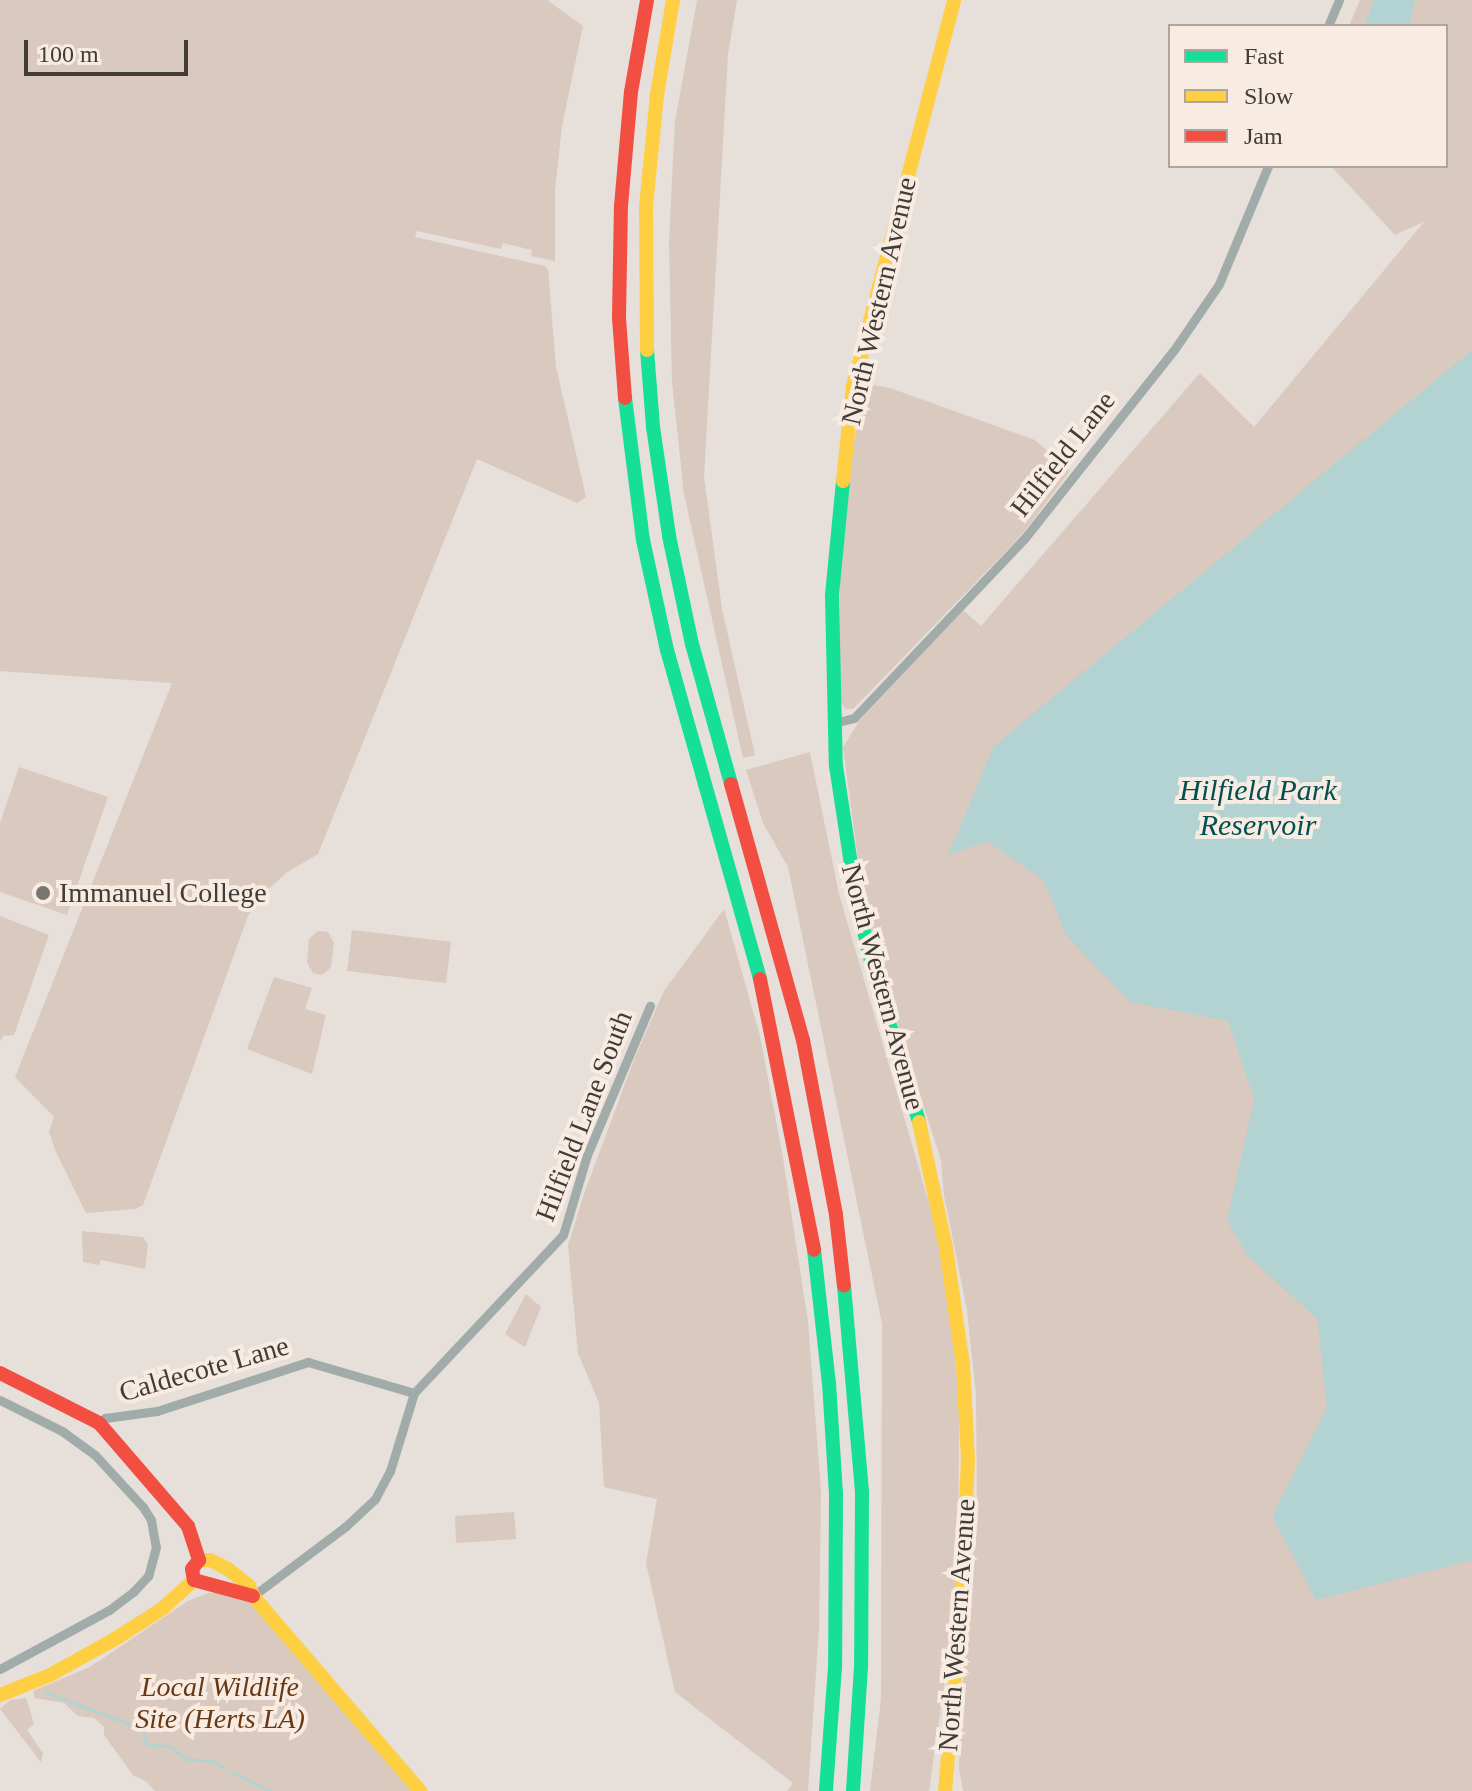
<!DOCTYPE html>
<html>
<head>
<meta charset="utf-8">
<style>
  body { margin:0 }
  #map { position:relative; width:1472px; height:1791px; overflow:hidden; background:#e6dfda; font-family:"Times New Roman",serif }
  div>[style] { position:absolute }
  .green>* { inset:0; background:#d9c9be }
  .water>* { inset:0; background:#b2d3d2 }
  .stream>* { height:3px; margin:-1.5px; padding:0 1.5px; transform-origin:1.5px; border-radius:1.5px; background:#b2d3d2 }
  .street>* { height:9px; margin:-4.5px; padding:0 4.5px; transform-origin:4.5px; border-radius:4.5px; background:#a1abaa }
  .fast>* { height:14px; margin:-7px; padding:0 7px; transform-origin:7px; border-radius:7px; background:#16e098 }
  .slow>* { height:14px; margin:-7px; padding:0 7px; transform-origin:7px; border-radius:7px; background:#ffcf43 }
  .jam>* { height:14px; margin:-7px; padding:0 7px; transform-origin:7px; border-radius:7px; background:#f24e42 }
  .dots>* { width:22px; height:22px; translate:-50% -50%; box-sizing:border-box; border:4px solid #f8ebe2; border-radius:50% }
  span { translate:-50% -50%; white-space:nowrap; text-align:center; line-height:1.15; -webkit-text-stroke:8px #f8ebe2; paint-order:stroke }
  .street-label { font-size:28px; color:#413c38 }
  .poi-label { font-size:28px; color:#413c38 }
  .left { translate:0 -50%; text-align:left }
  .park-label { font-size:28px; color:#683814; font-style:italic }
  .water-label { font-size:30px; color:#005052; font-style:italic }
  .legend { position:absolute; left:1168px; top:24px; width:280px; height:144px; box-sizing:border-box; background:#f8ebe2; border:2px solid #afa59e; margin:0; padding:10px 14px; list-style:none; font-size:24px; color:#413c38 }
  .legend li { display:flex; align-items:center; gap:16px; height:40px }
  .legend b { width:40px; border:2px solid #afa59e }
  .scale { position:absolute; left:24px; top:40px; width:164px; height:36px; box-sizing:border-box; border:4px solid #413c38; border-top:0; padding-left:10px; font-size:24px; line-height:28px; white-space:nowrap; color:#413c38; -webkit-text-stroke:6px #f8ebe2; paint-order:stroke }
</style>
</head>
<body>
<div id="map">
  <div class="green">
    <i style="clip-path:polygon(0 0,547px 0,583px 26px,562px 126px,555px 190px,555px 261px,531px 256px,532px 250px,503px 243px,501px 249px,417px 231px,415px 237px,545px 266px,548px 270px,556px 367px,586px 497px,577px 503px,477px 459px,318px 854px,286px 873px,262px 895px,248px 916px,143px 1205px,135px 1209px,86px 1213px,55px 1150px,49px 1131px,54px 1117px,15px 1077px,172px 683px,0 671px)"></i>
    <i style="clip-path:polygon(697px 0,737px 0,728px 54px,704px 477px,722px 609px,755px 755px,743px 758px,684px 494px,672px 382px,669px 241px,675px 121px)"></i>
    <i style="clip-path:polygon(1360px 0,1472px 0,1472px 1791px,963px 1791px,959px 1768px,961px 1708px,977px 1504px,976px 1395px,967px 1310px,944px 1195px,941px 1160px,882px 976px,863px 898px,843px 747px,860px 720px,963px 610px,981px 626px,1200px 373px,1254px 427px,1424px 222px,1395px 235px,1331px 166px,1446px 166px,1446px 26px,1349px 26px)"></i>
    <i style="clip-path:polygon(867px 384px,890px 388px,1035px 440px,1070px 471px,1020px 537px,853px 709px,845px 709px,839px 697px,840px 555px,855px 436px)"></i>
    <i style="clip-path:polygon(810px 752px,839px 894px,936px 1227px,952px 1325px,959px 1402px,958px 1589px,929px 1791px,870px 1791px,881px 1699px,882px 1324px,788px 867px,763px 823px,746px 770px)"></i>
    <i style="clip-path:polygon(19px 767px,108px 797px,67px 915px,0 892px,0 823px)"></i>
    <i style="clip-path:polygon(724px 909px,760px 1036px,783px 1158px,808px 1322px,821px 1491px,819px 1628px,808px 1791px,787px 1791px,793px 1783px,675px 1692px,646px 1563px,657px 1499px,604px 1487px,599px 1403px,578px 1353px,568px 1245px,584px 1194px,635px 1057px,664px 991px)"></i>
    <i style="clip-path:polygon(0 916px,49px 935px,14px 1035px,3px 1036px,0 1042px)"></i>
    <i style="clip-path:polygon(352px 930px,451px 942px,446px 983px,347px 971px)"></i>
    <i style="clip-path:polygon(318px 931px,328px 932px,334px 943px,331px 967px,322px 975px,313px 973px,307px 962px,309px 939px)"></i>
    <i style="clip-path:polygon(274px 977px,312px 988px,305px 1009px,326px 1015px,312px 1074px,247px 1049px)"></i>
    <i style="clip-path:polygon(82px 1231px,143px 1237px,148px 1244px,145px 1269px,101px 1260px,99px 1265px,83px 1262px)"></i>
    <i style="clip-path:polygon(526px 1294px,541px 1307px,525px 1347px,505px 1334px)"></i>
    <i style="clip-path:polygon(514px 1512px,516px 1539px,456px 1543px,455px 1516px)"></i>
    <i style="clip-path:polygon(208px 1593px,231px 1593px,251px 1603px,413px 1791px,155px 1791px,147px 1782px,133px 1775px,104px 1735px,104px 1727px,94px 1718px,78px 1716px,64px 1703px,35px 1698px,33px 1691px,90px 1667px,188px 1601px)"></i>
    <i style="clip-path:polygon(26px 1698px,34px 1724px,27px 1730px,43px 1753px,41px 1762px,0 1709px,10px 1700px)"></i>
  </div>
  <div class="water">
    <i style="clip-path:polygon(1374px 0,1415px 0,1409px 26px,1364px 26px)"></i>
    <i style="clip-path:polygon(1472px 350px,1472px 1560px,1316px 1600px,1272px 1516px,1327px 1408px,1317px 1319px,1248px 1256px,1227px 1221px,1254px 1099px,1228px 1021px,1130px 1002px,1066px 935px,1044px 881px,987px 841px,948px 855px,994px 746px)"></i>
  </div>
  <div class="stream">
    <i style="left:45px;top:1692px;width:98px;rotate:20.8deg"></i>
    <i style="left:137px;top:1727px;width:8px;rotate:40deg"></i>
    <i style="left:143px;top:1732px;width:10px;rotate:79deg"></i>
    <i style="left:145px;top:1742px;width:6px;rotate:31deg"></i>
    <i style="left:150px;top:1745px;width:19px;rotate:3deg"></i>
    <i style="left:169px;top:1746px;width:21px;rotate:37deg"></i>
    <i style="left:186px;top:1759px;width:28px;rotate:4deg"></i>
    <i style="left:214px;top:1761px;width:11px;rotate:34deg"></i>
    <i style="left:231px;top:1772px;width:43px;rotate:26deg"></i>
  </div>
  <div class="street">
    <i style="left:1328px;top:26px;width:28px;rotate:-67deg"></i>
    <i style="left:834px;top:723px;width:21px;rotate:-14deg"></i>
    <i style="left:854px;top:718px;width:247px;rotate:-46.5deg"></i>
    <i style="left:1024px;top:539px;width:241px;rotate:-51.6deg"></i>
    <i style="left:1174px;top:350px;width:80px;rotate:-55.7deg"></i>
    <i style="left:1219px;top:284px;width:128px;rotate:-67.4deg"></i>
    <i style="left:0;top:1400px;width:69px;rotate:26.6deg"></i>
    <i style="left:62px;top:1431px;width:41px;rotate:36deg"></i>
    <i style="left:95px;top:1455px;width:71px;rotate:47.3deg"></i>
    <i style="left:143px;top:1507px;width:15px;rotate:58deg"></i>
    <i style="left:151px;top:1520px;width:27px;rotate:80deg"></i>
    <i style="left:156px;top:1547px;width:30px;rotate:105deg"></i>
    <i style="left:148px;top:1576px;width:22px;rotate:133deg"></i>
    <i style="left:133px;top:1592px;width:30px;rotate:143deg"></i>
    <i style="left:109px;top:1610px;width:124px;rotate:151.6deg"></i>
    <i style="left:99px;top:1423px;width:8px;rotate:-40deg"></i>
    <i style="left:105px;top:1418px;width:52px;rotate:-7.7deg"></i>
    <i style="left:157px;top:1411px;width:159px;rotate:-18deg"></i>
    <i style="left:308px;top:1362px;width:110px;rotate:16.3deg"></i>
    <i style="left:253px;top:1596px;width:115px;rotate:-36.9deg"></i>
    <i style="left:345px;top:1527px;width:41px;rotate:-43deg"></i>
    <i style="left:375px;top:1499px;width:32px;rotate:-62deg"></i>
    <i style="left:390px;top:1471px;width:82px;rotate:-72.9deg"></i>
    <i style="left:414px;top:1393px;width:217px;rotate:-46.7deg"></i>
    <i style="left:563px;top:1235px;width:84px;rotate:-73.3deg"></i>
    <i style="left:587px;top:1155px;width:162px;rotate:-67.1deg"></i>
  </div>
  <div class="fast">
    <i style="left:647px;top:350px;width:77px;rotate:85.5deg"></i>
    <i style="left:653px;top:427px;width:110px;rotate:81.6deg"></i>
    <i style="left:669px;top:536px;width:110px;rotate:78deg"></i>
    <i style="left:692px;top:644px;width:145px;rotate:74.4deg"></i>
    <i style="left:625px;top:398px;width:143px;rotate:82.8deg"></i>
    <i style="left:643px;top:540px;width:113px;rotate:77.7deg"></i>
    <i style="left:667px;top:650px;width:342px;rotate:74.2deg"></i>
    <i style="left:843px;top:481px;width:116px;rotate:95.5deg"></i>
    <i style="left:832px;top:596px;width:170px;rotate:88.7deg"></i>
    <i style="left:836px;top:766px;width:132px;rotate:81.3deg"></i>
    <i style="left:856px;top:896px;width:72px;rotate:77.1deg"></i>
    <i style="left:872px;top:966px;width:163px;rotate:73.2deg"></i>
    <i style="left:814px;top:1250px;width:134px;rotate:83.6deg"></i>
    <i style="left:829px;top:1383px;width:111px;rotate:86.4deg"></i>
    <i style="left:836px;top:1494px;width:173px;rotate:90.3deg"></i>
    <i style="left:835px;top:1667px;width:124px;rotate:94.2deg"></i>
    <i style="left:844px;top:1286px;width:208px;rotate:85deg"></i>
    <i style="left:862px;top:1493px;width:174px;rotate:90.3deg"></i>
    <i style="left:861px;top:1667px;width:124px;rotate:93.7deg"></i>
  </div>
  <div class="slow">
    <i style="left:647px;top:350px;width:143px;rotate:-90.4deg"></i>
    <i style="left:646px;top:207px;width:113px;rotate:-84.4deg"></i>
    <i style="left:657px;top:95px;width:96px;rotate:-80.4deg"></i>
    <i style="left:843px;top:481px;width:96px;rotate:-84deg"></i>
    <i style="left:853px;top:386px;width:399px;rotate:-75.3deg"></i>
    <i style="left:919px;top:1122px;width:129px;rotate:77.9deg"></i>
    <i style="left:946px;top:1248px;width:117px;rotate:81.7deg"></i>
    <i style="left:963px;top:1364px;width:95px;rotate:87deg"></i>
    <i style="left:968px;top:1459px;width:115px;rotate:92.5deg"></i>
    <i style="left:963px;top:1574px;width:218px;rotate:94.7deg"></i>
    <i style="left:199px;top:1560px;width:11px"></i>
    <i style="left:210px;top:1560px;width:20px;rotate:27deg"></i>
    <i style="left:228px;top:1569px;width:27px;rotate:39deg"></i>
    <i style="left:249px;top:1586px;width:11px;rotate:68deg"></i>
    <i style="left:253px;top:1596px;width:257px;rotate:49.4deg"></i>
    <i style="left:0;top:1695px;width:54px;rotate:-21.8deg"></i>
    <i style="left:50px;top:1675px;width:74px;rotate:-29deg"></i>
    <i style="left:115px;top:1639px;width:56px;rotate:-32.6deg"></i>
    <i style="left:162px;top:1609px;width:43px;rotate:-42.2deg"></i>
  </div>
  <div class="jam">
    <i style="left:625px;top:398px;width:80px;rotate:-94.3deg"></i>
    <i style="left:619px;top:318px;width:112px;rotate:-89deg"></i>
    <i style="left:621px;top:206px;width:114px;rotate:-85deg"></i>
    <i style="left:631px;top:92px;width:93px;rotate:-80.1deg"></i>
    <i style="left:731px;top:784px;width:266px;rotate:74.3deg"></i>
    <i style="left:803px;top:1040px;width:178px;rotate:79.3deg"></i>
    <i style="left:836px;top:1215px;width:71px;rotate:83.6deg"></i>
    <i style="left:760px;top:979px;width:276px;rotate:78.7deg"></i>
    <i style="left:0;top:1373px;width:111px;rotate:26.8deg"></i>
    <i style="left:99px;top:1423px;width:136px;rotate:49.2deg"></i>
    <i style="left:188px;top:1526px;width:36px;rotate:72deg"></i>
    <i style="left:199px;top:1560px;width:11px;rotate:128deg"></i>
    <i style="left:192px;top:1569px;width:11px;rotate:80deg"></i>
    <i style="left:194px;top:1580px;width:61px;rotate:15.2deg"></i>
  </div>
  <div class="dots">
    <i style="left:43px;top:893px;background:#7b7571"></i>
  </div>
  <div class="street-label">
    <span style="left:879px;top:301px;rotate:-77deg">North Western Avenue</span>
    <span style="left:1063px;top:454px;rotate:-52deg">Hilfield Lane</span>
    <span style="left:883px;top:987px;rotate:75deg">North Western Avenue</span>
    <span style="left:584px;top:1116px;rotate:-69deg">Hilfield Lane South</span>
    <span style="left:204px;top:1369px;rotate:-16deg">Caldecote Lane</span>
    <span style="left:957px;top:1625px;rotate:-86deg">North Western Avenue</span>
  </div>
  <div class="poi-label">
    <span class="left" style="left:59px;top:893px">Immanuel College</span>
  </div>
  <div class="park-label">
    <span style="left:220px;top:1703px">Local Wildlife<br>Site (Herts LA)</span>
  </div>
  <div class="water-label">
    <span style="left:1258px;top:807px">Hilfield Park<br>Reservoir</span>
  </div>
  <ul class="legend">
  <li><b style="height:10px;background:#16e098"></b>Fast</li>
  <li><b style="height:10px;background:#ffcf43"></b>Slow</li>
  <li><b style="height:10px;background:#f24e42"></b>Jam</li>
  </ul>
  <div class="scale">100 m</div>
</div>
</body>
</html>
